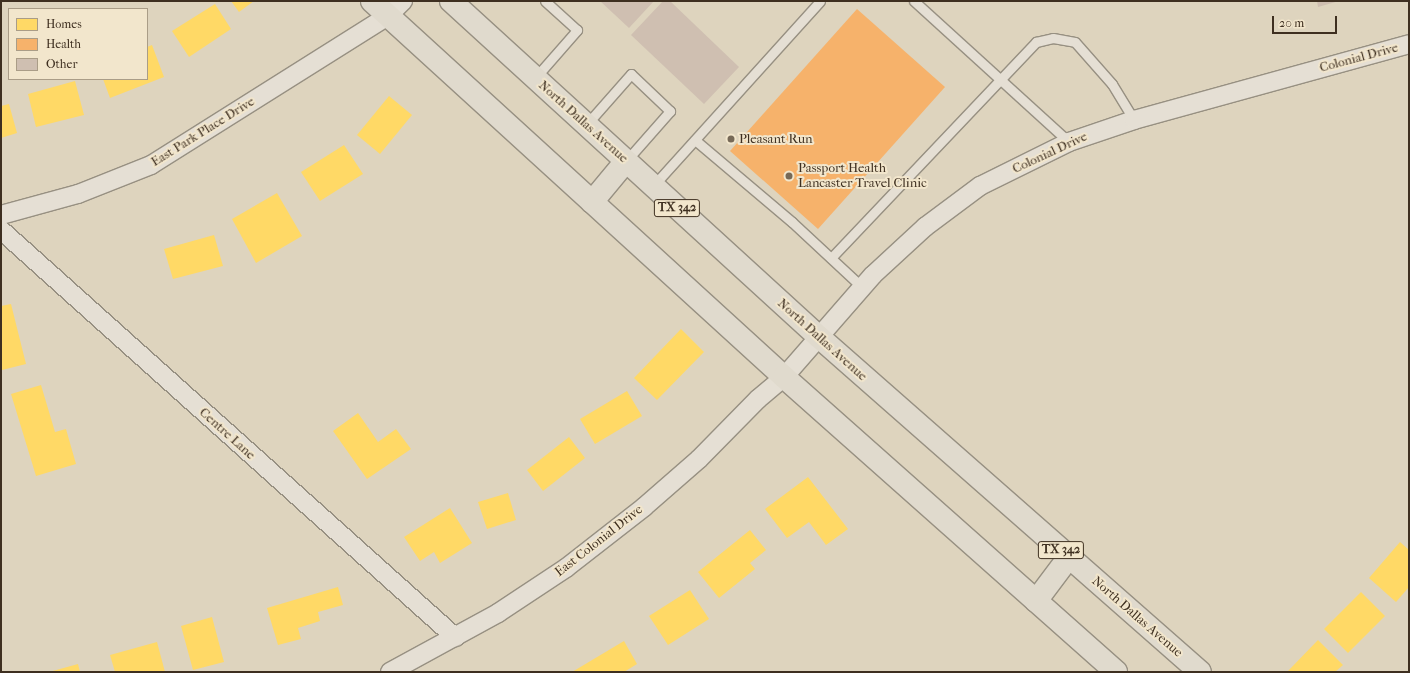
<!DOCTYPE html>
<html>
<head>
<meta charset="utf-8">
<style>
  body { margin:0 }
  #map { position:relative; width:1410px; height:673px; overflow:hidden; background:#ded4be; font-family:"IM FELL French Canon",serif }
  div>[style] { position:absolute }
  .homes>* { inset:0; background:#ffd966 }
  .health>* { inset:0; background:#f6b26b }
  .building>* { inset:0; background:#cfbfb1 }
  .roads { filter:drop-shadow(1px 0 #979082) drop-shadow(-1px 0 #979082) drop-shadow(0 1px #979082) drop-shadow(0 -1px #979082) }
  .service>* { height:9px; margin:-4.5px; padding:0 4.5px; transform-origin:4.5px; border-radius:4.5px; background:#e5dfd4 }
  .minor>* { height:18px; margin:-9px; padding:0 9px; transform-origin:9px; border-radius:9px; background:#e5dfd4 }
  .primary>* { height:22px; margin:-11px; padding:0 11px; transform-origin:11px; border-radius:11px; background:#e0dacd }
  .dots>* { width:11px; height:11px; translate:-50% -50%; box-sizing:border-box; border:2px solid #f2e6cc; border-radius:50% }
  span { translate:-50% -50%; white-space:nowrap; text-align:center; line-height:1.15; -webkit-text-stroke:4px #f2e6cc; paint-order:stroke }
  .shield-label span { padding:1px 3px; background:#f2e6cc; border:1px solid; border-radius:3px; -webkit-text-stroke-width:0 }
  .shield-label { font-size:12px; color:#3e2f20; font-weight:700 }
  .street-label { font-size:13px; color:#3e2f20 }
  .poi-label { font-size:13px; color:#3e2f20 }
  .left { translate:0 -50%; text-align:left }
  .frame { position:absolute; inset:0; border:2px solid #3e2f20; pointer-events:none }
  .legend { position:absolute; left:8px; top:8px; width:140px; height:72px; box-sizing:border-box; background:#f2e6cc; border:1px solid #aa9d87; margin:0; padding:5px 7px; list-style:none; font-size:12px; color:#3e2f20 }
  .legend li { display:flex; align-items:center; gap:8px; height:20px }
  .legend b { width:20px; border:1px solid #aa9d87 }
  .scale { position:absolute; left:1272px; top:16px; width:65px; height:18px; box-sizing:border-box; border:2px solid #3e2f20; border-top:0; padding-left:5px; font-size:12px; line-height:14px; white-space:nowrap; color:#3e2f20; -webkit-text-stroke:3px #f2e6cc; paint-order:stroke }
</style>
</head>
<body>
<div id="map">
  <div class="homes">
    <i style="clip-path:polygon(231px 1px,254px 1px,239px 12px)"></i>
    <i style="clip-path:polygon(215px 4px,231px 29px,189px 57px,172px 31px)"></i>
    <i style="clip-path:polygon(152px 45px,164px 77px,110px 98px,103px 79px,147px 79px,147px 47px)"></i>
    <i style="clip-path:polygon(75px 81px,84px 115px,36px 127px,28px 94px)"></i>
    <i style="clip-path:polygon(389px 96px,412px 115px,380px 154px,357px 135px)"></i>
    <i style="clip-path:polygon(9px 104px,17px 133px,1px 138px,1px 106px)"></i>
    <i style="clip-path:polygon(344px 145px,363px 174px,320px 201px,301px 172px)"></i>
    <i style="clip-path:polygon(277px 193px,302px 236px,256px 263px,232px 219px)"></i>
    <i style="clip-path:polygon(214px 235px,223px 266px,173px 279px,164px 249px)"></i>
    <i style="clip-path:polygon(11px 304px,26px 364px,2px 370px,1px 306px)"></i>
    <i style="clip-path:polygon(681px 329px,704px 352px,657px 400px,634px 378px)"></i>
    <i style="clip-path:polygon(41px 385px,55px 432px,66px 429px,76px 464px,36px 476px,11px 394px)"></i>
    <i style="clip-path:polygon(627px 391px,642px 416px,595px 444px,580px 419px)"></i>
    <i style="clip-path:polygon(358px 413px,378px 442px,396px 429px,411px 449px,367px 479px,333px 431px)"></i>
    <i style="clip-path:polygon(569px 437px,585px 458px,543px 491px,527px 470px)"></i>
    <i style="clip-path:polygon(808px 477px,848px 529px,826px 545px,809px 522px,787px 538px,765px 509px)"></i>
    <i style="clip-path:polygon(508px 493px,516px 520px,487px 529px,478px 502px)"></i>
    <i style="clip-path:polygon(450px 508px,472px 543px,440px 563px,434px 552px,420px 561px,404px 537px)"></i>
    <i style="clip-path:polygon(750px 530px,766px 550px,750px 563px,755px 569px,719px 598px,698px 572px)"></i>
    <i style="clip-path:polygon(1400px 542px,1409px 550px,1409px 587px,1396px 602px,1369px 578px)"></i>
    <i style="clip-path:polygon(338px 587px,343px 605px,318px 612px,320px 621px,298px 628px,301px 639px,278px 645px,267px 608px)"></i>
    <i style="clip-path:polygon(690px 590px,709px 619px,668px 645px,649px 616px)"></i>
    <i style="clip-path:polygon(1361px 592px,1385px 616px,1348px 653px,1324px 629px)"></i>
    <i style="clip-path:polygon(212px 617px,224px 662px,193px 670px,181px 626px)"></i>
    <i style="clip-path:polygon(1318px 640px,1343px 665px,1335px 672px,1287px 672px)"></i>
    <i style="clip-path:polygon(624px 641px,637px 664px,624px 672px,572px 672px)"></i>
    <i style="clip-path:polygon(157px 642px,165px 672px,115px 672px,110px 655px)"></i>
    <i style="clip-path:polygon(78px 664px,80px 672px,49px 672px)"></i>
  </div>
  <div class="health">
    <i style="clip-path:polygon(857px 9px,945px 87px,818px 229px,730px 151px)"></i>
  </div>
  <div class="building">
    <i style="clip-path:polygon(600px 1px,654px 1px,629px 28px)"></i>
    <i style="clip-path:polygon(663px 1px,670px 1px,739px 67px,704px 104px,631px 35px)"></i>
    <i style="clip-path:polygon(1317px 1px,1339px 1px,1318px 7px)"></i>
  </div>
  <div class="roads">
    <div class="service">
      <i style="left:914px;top:1px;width:210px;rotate:42.3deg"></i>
      <i style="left:535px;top:78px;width:64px;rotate:-48.8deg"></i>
      <i style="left:577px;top:30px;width:43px;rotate:-137.8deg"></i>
      <i style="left:586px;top:125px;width:68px;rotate:-48.6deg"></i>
      <i style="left:631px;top:74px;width:54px;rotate:43.5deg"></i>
      <i style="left:670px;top:111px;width:67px;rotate:131.3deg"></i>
      <i style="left:695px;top:140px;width:127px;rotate:40.2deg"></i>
      <i style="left:792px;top:222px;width:96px;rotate:42.9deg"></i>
      <i style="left:653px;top:186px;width:249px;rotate:-47.9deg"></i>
      <i style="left:831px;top:258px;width:298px;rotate:-46.5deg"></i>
      <i style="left:1036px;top:42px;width:17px;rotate:-13deg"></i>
      <i style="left:1053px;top:38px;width:22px;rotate:10deg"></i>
      <i style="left:1075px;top:42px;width:56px;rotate:48.6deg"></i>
      <i style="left:1112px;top:84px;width:42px;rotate:58.6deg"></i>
    </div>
    <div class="minor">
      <i style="left:1px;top:215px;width:80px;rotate:-15.3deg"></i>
      <i style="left:78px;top:194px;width:79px;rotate:-21.7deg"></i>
      <i style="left:151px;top:165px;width:281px;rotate:-32.2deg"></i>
      <i style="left:389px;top:15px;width:20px;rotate:-45deg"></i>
      <i style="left:1px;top:230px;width:610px;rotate:41.88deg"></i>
      <i style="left:390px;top:672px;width:123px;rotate:-28.6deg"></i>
      <i style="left:498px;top:613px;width:82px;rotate:-33.5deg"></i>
      <i style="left:566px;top:568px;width:99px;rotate:-38deg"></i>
      <i style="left:644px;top:507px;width:73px;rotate:-41.1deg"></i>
      <i style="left:699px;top:459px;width:84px;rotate:-45.5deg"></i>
      <i style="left:758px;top:399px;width:34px;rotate:-40deg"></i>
      <i style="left:784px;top:377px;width:135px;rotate:-48.9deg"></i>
      <i style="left:873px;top:275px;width:71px;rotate:-42.7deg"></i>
      <i style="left:925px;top:227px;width:69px;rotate:-36.7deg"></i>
      <i style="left:980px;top:186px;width:99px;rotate:-26.3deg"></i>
      <i style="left:1069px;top:142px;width:69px;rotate:-18.7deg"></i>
      <i style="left:1134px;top:120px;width:285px;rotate:-15.4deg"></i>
    </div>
    <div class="primary">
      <i style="left:372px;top:1px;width:558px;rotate:42.38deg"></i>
      <i style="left:784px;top:377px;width:444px;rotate:41.6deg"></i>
      <i style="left:451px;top:1px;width:498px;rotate:42.4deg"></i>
      <i style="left:819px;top:337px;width:507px;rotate:41.32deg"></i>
      <i style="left:592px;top:202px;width:53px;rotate:-50.3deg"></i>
      <i style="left:1036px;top:601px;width:55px;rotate:-53.1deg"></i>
    </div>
  </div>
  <div class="dots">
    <i style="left:731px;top:139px;background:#766957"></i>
    <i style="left:789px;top:176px;background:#766957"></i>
  </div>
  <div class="shield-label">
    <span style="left:677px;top:208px">TX 342</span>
    <span style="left:1061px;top:550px">TX 342</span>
  </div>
  <div class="street-label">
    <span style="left:1359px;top:58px;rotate:-15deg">Colonial Drive</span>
    <span style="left:583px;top:122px;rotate:42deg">North Dallas Avenue</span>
    <span style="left:203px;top:132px;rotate:-32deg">East Park Place Drive</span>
    <span style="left:1050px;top:153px;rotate:-25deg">Colonial Drive</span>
    <span style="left:822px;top:340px;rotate:42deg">North Dallas Avenue</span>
    <span style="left:227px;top:434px;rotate:42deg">Centre Lane</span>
    <span style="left:599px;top:541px;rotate:-38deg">East Colonial Drive</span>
    <span style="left:1137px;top:617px;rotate:41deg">North Dallas Avenue</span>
  </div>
  <div class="poi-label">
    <span class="left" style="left:739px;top:139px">Pleasant Run</span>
    <span class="left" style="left:798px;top:176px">Passport Health<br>Lancaster Travel Clinic</span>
  </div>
  <div class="frame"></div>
  <ul class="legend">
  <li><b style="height:11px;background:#ffd966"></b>Homes</li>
  <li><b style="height:11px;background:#f6b26b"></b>Health</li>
  <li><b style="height:11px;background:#cfbfb1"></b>Other</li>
  </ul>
  <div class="scale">20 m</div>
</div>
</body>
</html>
